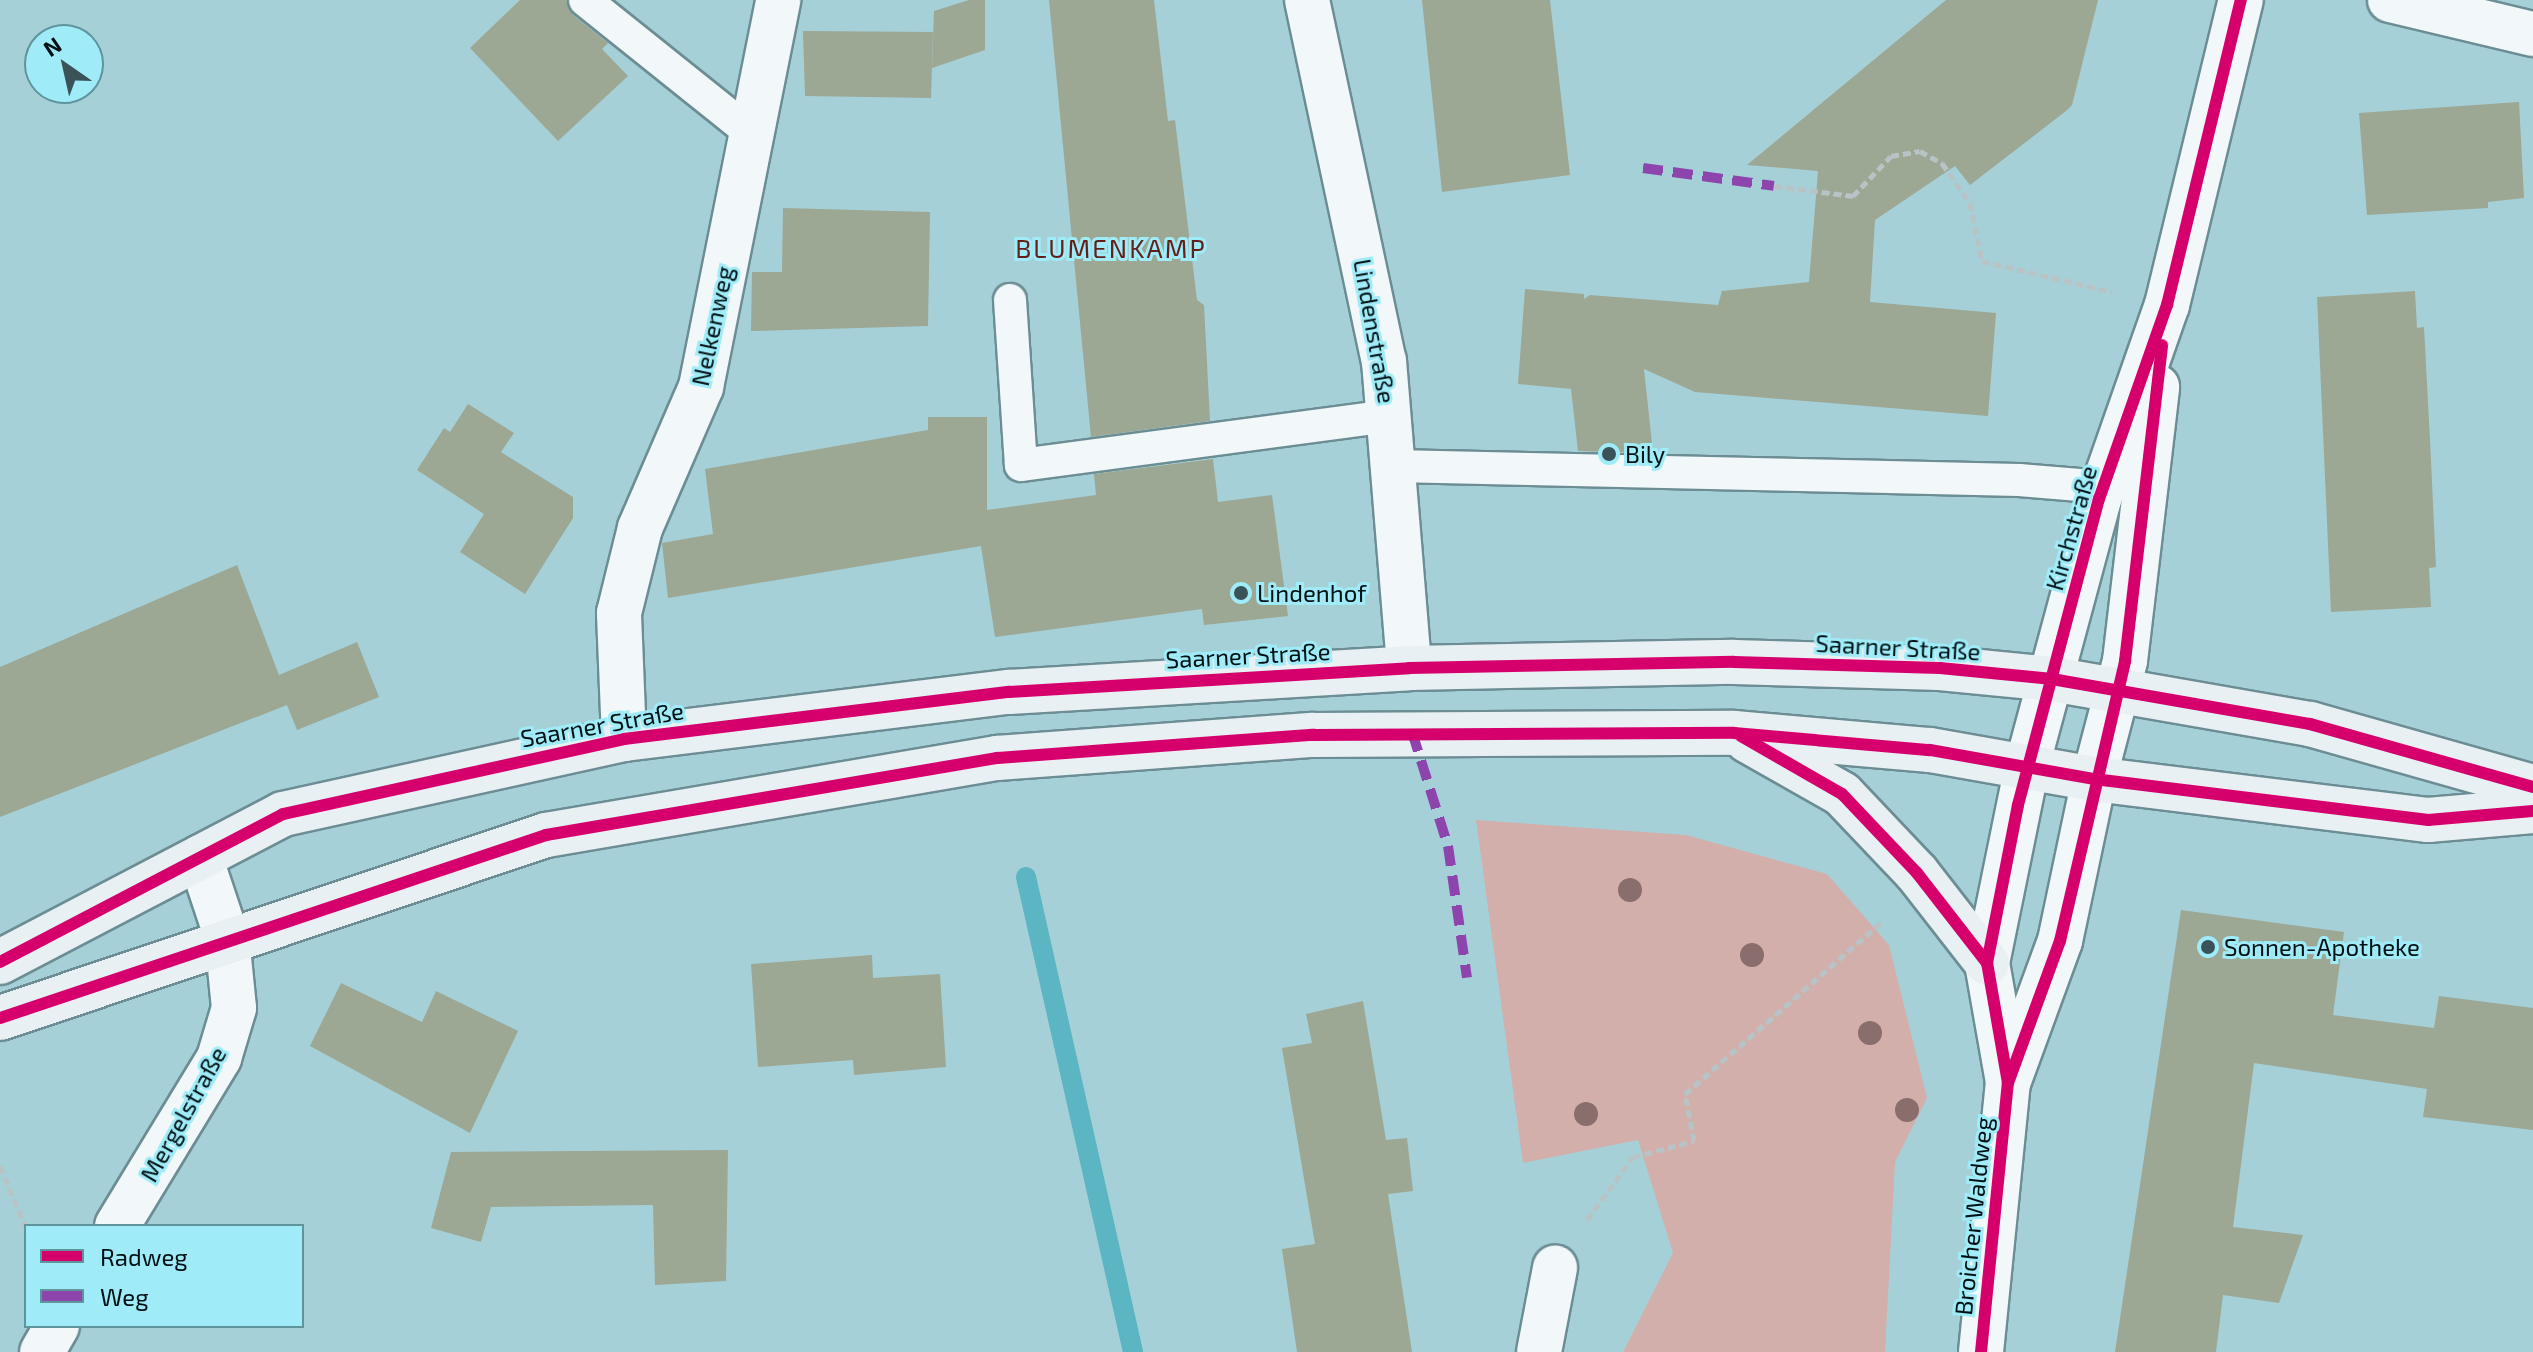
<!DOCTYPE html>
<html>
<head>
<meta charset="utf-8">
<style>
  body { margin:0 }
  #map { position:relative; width:2533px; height:1352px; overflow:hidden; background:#a6d0d7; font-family:"Exo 2",sans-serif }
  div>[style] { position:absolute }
  .green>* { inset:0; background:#d2afaa }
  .stream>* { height:20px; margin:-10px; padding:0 10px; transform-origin:10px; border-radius:10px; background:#5bb5c2 }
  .building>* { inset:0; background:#9ca794 }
  .path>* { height:5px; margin-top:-2.5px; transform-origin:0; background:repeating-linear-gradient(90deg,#b8c3c5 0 8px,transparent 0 12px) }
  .roads { filter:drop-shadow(2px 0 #6b8d93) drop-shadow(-2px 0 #6b8d93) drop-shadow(0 2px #6b8d93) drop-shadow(0 -2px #6b8d93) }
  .service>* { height:32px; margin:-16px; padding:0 16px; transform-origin:16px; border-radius:16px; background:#f2f8f9 }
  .minor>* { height:44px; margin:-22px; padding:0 22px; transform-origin:22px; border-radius:22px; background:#f2f8f9 }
  .tertiary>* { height:44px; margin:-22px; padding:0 22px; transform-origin:22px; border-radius:22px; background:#f2f8f9 }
  .secondary>* { height:44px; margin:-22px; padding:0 22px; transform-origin:22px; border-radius:22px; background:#e9f0f4 }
  .quiet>* { height:10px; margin-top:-5px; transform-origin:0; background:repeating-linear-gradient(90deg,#8e44ad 0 20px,transparent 0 30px) }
  .cycleway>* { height:12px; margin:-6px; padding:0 6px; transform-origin:6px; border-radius:6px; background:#d6006c }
  .trees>* { width:24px; height:24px; margin:-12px; border-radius:50%; background:#896e6d }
  .dots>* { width:22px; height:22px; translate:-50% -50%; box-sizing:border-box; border:4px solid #9fecf8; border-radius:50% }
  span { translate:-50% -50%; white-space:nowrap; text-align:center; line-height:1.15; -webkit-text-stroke:6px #9fecf8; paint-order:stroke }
  .street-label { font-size:24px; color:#001013 }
  .poi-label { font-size:24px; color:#001013 }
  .left { translate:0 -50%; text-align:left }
  .neighbourhood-label { font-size:26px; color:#631f18; letter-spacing:2px }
  .legend { position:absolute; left:24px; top:1224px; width:280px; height:104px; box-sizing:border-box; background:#9fecf8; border:2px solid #5f949c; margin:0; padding:10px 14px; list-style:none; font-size:24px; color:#001013 }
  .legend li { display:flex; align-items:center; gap:16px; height:40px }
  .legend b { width:40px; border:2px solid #5f949c }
  .north { position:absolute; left:24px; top:24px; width:80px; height:80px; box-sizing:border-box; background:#9fecf8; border:2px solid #5f949c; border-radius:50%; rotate:326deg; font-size:22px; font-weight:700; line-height:32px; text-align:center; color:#001013 }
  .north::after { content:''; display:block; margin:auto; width:28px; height:36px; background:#3a5358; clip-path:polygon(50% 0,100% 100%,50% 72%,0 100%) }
</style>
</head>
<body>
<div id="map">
  <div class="green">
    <i style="clip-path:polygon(1476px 820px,1686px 835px,1827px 874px,1889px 945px,1927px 1098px,1895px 1162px,1885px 1352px,1623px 1352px,1673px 1253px,1638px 1140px,1523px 1163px)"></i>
  </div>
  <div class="stream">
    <i style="left:1026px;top:877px;width:487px;rotate:77.3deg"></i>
  </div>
  <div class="building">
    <i style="clip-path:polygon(520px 0,566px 0,573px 15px,608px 43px,602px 49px,628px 76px,558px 141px,470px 48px)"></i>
    <i style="clip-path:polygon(969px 0,985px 0,985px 50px,932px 68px,934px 11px)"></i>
    <i style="clip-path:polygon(1049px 0,1154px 0,1168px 121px,1175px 120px,1197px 300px,1204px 305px,1210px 421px,1091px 437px)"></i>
    <i style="clip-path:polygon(1422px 0,1550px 0,1570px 175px,1442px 192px)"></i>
    <i style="clip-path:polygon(1946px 0,2098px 0,2072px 105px,2066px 111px,1970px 185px,1955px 166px,1875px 220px,1870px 302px,1996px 313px,1988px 416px,1695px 392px,1644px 369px,1653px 453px,1578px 451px,1571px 389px,1518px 384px,1525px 289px,1584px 294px,1584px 299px,1590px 295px,1718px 305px,1722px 291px,1809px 282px,1818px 171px,1747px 165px)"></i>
    <i style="clip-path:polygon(803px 31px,933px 32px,931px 98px,805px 96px)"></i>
    <i style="clip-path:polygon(2519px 102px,2524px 198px,2488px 202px,2488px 208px,2367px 215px,2359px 113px)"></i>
    <i style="clip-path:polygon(783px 208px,930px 212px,928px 326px,751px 331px,752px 272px,782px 272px)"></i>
    <i style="clip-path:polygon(2415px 291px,2417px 328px,2424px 327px,2430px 440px,2436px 567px,2429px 568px,2431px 607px,2331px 612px,2317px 297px)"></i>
    <i style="clip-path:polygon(468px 404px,514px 433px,501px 452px,573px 497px,573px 518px,525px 594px,460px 552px,484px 514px,417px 470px,444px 428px,450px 432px)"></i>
    <i style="clip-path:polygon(928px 417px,987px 417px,987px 510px,1096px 495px,1094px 474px,1213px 459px,1218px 502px,1272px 495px,1288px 616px,1204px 625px,1202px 609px,995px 637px,981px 546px,668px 598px,662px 543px,713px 534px,705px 469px,928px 430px)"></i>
    <i style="clip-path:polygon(237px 565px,279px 675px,357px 642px,379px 697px,297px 730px,287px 705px,0 817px,0 667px)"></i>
    <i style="clip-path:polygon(2181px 910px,2344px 932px,2333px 1015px,2434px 1028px,2439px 996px,2533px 1008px,2533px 1130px,2423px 1117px,2427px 1089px,2254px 1063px,2233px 1227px,2303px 1235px,2279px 1303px,2223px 1295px,2216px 1352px,2115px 1352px)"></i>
    <i style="clip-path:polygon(872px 955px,873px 978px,940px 974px,946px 1067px,854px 1075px,853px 1060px,758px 1067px,751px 964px)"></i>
    <i style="clip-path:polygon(341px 983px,422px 1022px,436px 991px,518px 1031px,470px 1133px,310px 1046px)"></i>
    <i style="clip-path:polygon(1363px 1001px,1386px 1140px,1407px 1138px,1413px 1191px,1388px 1194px,1412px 1352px,1297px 1352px,1282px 1249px,1315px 1244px,1282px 1048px,1312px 1043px,1306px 1014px)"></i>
    <i style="clip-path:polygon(728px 1150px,726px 1281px,655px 1285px,653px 1205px,491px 1207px,481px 1242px,431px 1228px,451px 1152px)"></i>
  </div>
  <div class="path">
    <i style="left:1774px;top:186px;width:80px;rotate:7.2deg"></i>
    <i style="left:1853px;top:196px;width:55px;rotate:-46.5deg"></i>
    <i style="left:1891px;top:156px;width:29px;rotate:-10deg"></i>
    <i style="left:1920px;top:151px;width:25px;rotate:29deg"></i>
    <i style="left:1942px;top:163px;width:49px;rotate:55deg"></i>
    <i style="left:1970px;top:203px;width:59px;rotate:78.3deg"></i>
    <i style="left:1982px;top:261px;width:134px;rotate:13.4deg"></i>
    <i style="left:0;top:1166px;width:67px;rotate:67.2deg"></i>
    <i style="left:1587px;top:1220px;width:78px;rotate:-53.9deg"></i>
    <i style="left:1633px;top:1157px;width:63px;rotate:-14.7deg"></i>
    <i style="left:1694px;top:1141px;width:48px;rotate:-100.8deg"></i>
    <i style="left:1685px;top:1094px;width:264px;rotate:-41.2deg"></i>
  </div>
  <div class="roads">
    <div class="service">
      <i style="left:585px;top:0;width:214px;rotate:38.7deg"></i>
      <i style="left:1010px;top:300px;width:165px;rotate:86.2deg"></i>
      <i style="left:1021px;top:465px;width:371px;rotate:-7.6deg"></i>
      <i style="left:1394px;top:466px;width:625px;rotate:1.28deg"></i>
      <i style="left:2019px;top:480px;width:85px;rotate:4.7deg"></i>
    </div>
    <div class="minor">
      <i style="left:1307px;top:0;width:369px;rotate:78deg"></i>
      <i style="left:1384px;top:361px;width:308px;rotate:85.3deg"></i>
      <i style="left:2390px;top:0;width:147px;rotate:13.4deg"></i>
      <i style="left:624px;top:739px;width:126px;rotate:-92.3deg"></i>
      <i style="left:619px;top:613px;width:88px;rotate:-76.1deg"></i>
      <i style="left:640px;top:528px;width:154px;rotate:-66.6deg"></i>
      <i style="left:701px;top:387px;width:395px;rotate:-78.7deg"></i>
      <i style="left:2008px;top:1082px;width:121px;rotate:-100deg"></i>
      <i style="left:1987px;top:963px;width:201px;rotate:-78.5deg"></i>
      <i style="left:117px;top:1226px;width:197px;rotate:-58.7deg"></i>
      <i style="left:219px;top:1058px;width:52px;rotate:-73.3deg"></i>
      <i style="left:234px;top:1008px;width:70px;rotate:-95.7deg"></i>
      <i style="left:227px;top:938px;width:85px;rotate:-108.4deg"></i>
      <i style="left:42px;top:1352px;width:30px;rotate:-60deg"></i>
      <i style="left:1539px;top:1352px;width:86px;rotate:-79.2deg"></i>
      <i style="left:1981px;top:1352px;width:270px;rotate:-84.3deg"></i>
      <i style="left:2008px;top:1083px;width:151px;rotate:-69.9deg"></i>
      <i style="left:2060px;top:941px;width:166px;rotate:-78.1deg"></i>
    </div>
    <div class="tertiary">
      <i style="left:2027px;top:766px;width:277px;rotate:-74.9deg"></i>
      <i style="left:2099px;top:499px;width:206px;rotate:-70.7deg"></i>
      <i style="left:2167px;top:305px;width:314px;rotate:-76.4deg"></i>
      <i style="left:2094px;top:779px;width:122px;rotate:-75.3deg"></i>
      <i style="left:2125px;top:661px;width:276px;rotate:-83.3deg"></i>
    </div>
    <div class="secondary">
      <i style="left:1747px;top:740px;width:109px;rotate:29.6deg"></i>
      <i style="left:1842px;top:794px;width:109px;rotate:46.5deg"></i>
      <i style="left:1917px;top:873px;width:114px;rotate:52.1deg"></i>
      <i style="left:0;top:962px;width:319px;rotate:-27.6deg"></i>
      <i style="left:283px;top:814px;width:349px;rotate:-12.4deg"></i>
      <i style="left:624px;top:739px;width:388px;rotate:-7deg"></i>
      <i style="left:1009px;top:692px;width:401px;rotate:-3.4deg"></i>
      <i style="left:1409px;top:668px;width:325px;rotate:-1.1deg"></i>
      <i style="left:1734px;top:662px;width:206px;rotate:1.7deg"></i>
      <i style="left:1940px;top:668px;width:113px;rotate:5.6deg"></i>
      <i style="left:2052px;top:679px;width:262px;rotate:9.9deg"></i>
      <i style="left:2310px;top:724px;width:232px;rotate:15.8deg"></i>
      <i style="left:0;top:1018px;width:576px;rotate:-18.53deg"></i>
      <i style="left:546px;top:835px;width:458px;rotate:-9.7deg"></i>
      <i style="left:997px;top:758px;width:317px;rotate:-4.2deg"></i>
      <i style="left:1313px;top:735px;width:421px;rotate:-0.3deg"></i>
      <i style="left:1734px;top:733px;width:197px;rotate:5deg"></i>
      <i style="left:1930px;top:750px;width:167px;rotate:10deg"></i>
      <i style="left:2094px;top:779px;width:337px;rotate:7deg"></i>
      <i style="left:2428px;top:820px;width:105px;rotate:-4.9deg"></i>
    </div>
  </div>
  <div class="quiet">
    <i style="left:1643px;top:168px;width:132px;rotate:7.8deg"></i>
    <i style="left:1412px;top:732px;width:120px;rotate:72.5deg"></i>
    <i style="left:1448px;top:846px;width:133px;rotate:81.8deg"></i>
  </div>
  <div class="cycleway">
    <i style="left:1741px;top:736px;width:116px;rotate:29.9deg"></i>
    <i style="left:1842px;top:794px;width:109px;rotate:46.5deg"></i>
    <i style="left:1917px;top:873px;width:114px;rotate:52.1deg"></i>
    <i style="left:0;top:962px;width:319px;rotate:-27.6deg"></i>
    <i style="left:283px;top:814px;width:349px;rotate:-12.4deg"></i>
    <i style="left:624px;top:739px;width:388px;rotate:-7deg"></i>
    <i style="left:1009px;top:692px;width:401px;rotate:-3.4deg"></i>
    <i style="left:1409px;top:668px;width:325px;rotate:-1.1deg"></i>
    <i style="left:1734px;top:662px;width:206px;rotate:1.7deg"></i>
    <i style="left:1940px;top:668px;width:113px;rotate:5.6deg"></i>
    <i style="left:2052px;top:679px;width:262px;rotate:9.9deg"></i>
    <i style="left:2310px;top:724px;width:232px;rotate:15.8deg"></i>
    <i style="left:0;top:1018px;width:576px;rotate:-18.53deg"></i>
    <i style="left:546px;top:835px;width:458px;rotate:-9.7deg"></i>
    <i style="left:997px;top:758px;width:317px;rotate:-4.2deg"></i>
    <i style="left:1313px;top:735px;width:421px;rotate:-0.3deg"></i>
    <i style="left:1734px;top:733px;width:197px;rotate:5deg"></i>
    <i style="left:1930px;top:750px;width:167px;rotate:10deg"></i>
    <i style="left:2094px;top:779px;width:337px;rotate:7deg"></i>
    <i style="left:2428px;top:820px;width:105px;rotate:-4.9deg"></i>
    <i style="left:2008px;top:1083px;width:122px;rotate:-99.9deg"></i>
    <i style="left:1987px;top:963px;width:161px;rotate:-78.9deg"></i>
    <i style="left:2018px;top:805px;width:317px;rotate:-75.2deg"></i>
    <i style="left:2099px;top:499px;width:206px;rotate:-70.7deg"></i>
    <i style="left:2167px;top:305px;width:314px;rotate:-76.4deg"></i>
    <i style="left:1981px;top:1352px;width:270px;rotate:-84.3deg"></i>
    <i style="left:2008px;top:1083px;width:151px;rotate:-69.9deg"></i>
    <i style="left:2060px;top:941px;width:287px;rotate:-76.9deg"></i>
    <i style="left:2125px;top:661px;width:318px;rotate:-83.3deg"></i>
  </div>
  <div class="trees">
    <i style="left:1630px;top:890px"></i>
    <i style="left:1752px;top:955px"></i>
    <i style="left:1870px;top:1033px"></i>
    <i style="left:1907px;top:1110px"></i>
    <i style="left:1586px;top:1114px"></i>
  </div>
  <div class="dots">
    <i style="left:1609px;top:454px;background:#3a5358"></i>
    <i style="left:1241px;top:593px;background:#3a5358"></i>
    <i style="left:2208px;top:947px;background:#3a5358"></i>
  </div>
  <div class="street-label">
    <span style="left:712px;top:326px;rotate:-78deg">Nelkenweg</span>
    <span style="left:1375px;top:331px;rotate:80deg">Lindenstraße</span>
    <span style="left:2071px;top:528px;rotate:-74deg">Kirchstraße</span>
    <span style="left:1898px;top:647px;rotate:3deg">Saarner Straße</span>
    <span style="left:1248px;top:655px;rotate:-3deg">Saarner Straße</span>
    <span style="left:602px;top:724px;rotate:-10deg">Saarner Straße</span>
    <span style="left:183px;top:1114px;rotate:-61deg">Mergelstraße</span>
    <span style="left:1973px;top:1216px;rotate:-84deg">Broicher Waldweg</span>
  </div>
  <div class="poi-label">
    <span class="left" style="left:1625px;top:454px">Bily</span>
    <span class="left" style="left:1257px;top:593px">Lindenhof</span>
    <span class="left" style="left:2224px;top:947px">Sonnen-Apotheke</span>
  </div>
  <div class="neighbourhood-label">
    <span style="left:1111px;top:248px">BLUMENKAMP</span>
  </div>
  <ul class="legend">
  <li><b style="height:10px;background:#d6006c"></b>Radweg</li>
  <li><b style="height:10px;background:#8e44ad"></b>Weg</li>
  </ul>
  <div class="north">N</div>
</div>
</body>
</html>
